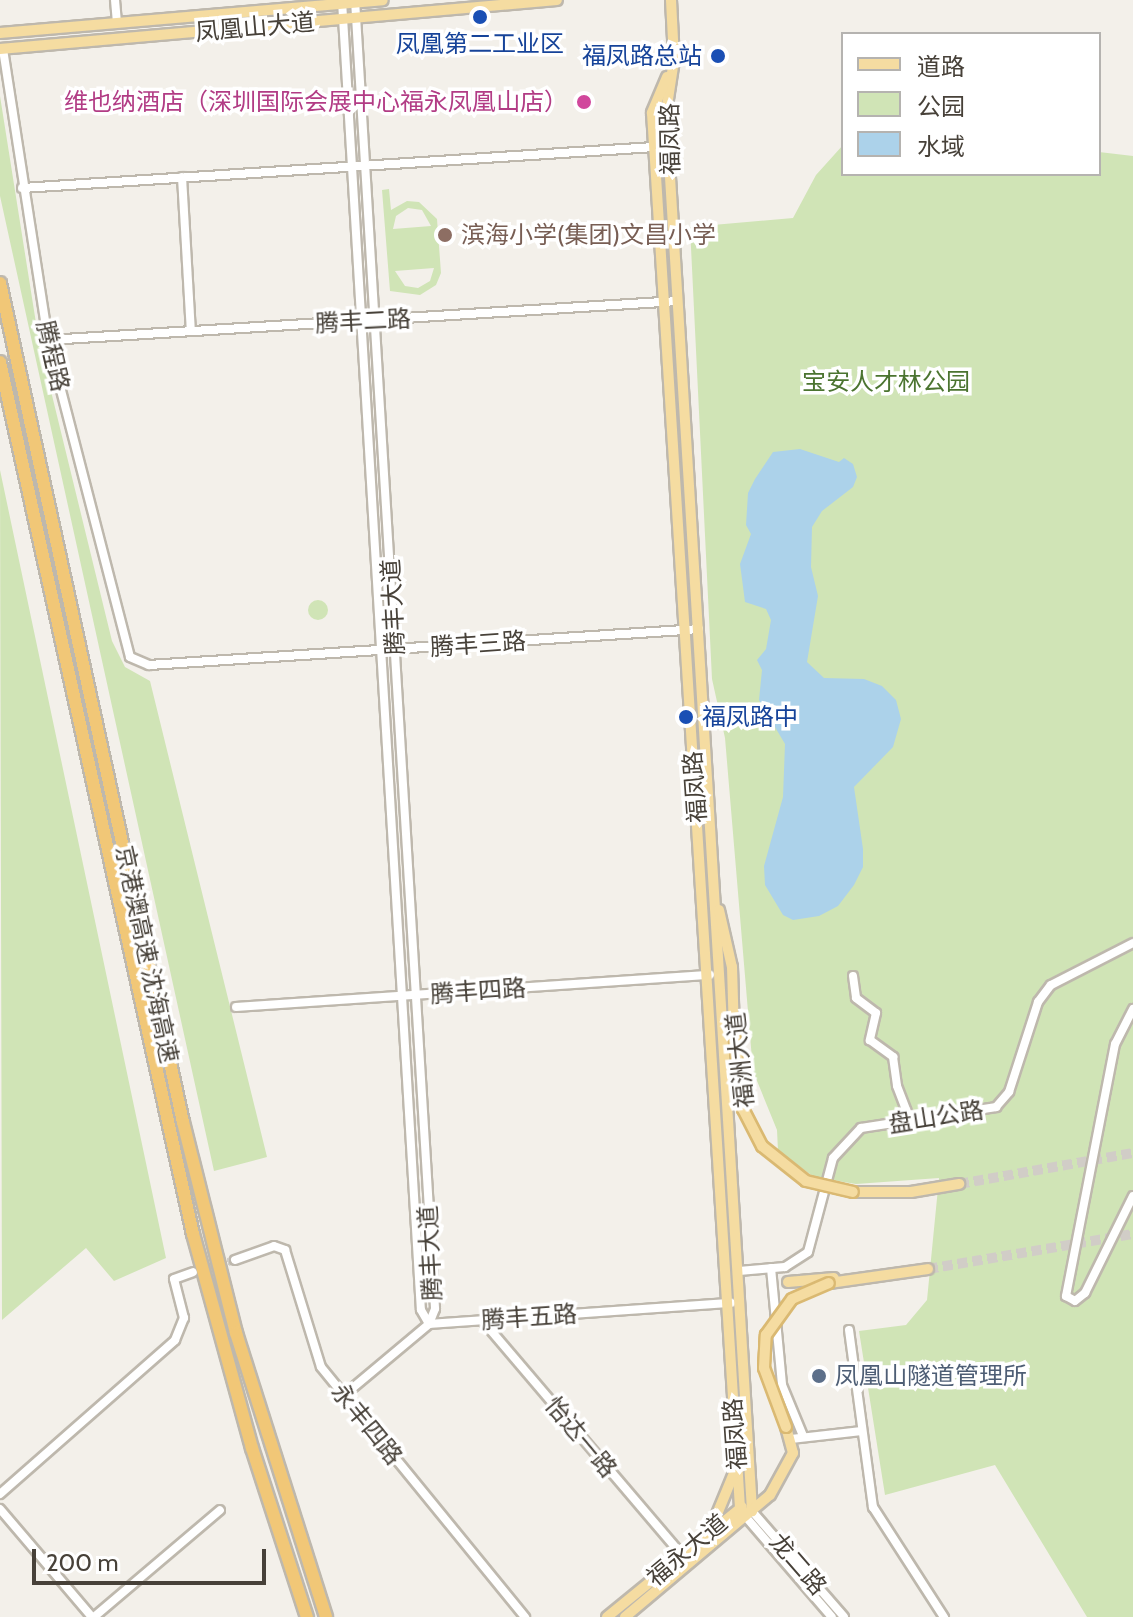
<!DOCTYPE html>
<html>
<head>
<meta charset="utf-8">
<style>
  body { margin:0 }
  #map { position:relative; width:1133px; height:1617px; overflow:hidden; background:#f3f0ea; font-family:Cabin,"Noto Sans SC",sans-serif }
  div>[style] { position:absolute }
  .green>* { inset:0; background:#d0e4b6 }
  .round { border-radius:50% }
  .water>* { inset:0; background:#acd2ea }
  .minor-tunnel>* { height:8px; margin-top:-4px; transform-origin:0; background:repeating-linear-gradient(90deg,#d1cdc7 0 8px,transparent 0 12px) }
  .major-tunnel>* { height:10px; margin-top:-5px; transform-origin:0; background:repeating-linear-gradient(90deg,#d1cdc7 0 10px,transparent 0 15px) }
  .roads { filter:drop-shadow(2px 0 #beb8ad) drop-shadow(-2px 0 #beb8ad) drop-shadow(0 2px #beb8ad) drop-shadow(0 -2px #beb8ad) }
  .minor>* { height:8px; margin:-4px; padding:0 4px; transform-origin:4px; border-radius:4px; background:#fff }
  .major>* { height:10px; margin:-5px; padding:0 5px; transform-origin:5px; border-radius:5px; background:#f5dca1 }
  .highway>* { height:12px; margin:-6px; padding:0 6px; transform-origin:6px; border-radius:6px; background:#f1c777 }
  .bridges { filter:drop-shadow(2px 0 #dab972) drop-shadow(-2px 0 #dab972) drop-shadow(0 2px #dab972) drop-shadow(0 -2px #dab972) }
  .major-bridge>* { height:10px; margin:-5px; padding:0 5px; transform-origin:5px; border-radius:5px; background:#f5dca1 }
  .dots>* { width:22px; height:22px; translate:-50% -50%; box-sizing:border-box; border:4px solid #fff; border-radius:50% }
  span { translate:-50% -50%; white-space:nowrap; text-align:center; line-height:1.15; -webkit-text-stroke:7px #fff; paint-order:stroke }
  .street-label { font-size:24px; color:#474139 }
  .transit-label { font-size:24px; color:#164399 }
  .right { translate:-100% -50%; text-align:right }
  .left { translate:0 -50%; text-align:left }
  .hotel-label { font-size:24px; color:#b23c85 }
  .education-label { font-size:24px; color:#785e54 }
  .park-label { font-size:24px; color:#4b7430 }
  .service-label { font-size:24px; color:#4e5e75 }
  .legend { position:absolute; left:841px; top:32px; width:260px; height:144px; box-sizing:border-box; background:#fff; border:2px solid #b5b3b0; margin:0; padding:10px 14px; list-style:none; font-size:24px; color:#474139 }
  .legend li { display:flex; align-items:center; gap:16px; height:40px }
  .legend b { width:40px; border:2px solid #b5b3b0 }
  .scale { position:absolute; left:32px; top:1549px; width:234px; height:36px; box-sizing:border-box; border:4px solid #474139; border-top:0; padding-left:10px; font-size:24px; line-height:28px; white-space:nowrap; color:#474139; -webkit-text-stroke:6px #fff; paint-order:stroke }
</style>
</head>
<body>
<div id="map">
  <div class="green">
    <i style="clip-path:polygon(0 96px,39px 342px,112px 641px,125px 667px,150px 681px,267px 1157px,214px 1171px,0 196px)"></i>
    <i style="clip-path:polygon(843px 145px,843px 174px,1099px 174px,1099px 152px,1133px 156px,1133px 1617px,1087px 1617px,995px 1465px,885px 1495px,859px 1331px,906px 1325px,927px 1300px,939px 1178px,856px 1184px,814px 1177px,778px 1151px,777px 1130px,753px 1071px,725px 738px,712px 679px,690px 227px,793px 218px,816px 175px)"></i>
    <i style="clip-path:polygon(evenodd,389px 189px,391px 210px,407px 201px,419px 202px,437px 219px,441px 273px,436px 285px,420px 295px,390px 291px,382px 190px,389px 189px,408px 208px,422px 210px,431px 226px,393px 229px,396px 216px,408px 208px,389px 189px,434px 268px,430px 281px,418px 288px,405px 286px,395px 271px,434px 268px)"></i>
    <i style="clip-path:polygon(0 470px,166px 1258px,114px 1281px,86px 1248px,2px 1320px)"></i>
    <i class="round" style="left:308px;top:600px;width:20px;height:20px"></i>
  </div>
  <div class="water">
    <i style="clip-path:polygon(800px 449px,839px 462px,844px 458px,853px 464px,857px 477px,853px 487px,822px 511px,812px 527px,811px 567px,818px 596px,807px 662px,824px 678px,864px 679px,882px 686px,896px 700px,901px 719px,893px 747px,854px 787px,863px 849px,863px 867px,854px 885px,838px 906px,819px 916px,793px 920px,783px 915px,765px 885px,764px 866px,783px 797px,785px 744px,759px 700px,762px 670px,757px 660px,766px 649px,771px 620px,766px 609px,745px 602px,740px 564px,751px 534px,746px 525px,748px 493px,755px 479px,773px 452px)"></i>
  </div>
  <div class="minor-tunnel">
    <i style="left:193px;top:1272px;width:44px;rotate:-15.9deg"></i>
  </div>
  <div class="major-tunnel">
    <i style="left:959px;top:1184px;width:177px;rotate:-10.1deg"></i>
    <i style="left:928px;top:1269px;width:208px;rotate:-9.7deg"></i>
  </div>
  <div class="roads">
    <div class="minor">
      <i style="left:115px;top:0;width:23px;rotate:85deg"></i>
      <i style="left:355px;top:0;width:1311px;rotate:86.5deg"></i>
      <i style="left:435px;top:1309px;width:16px;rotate:112deg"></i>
      <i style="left:342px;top:1px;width:1311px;rotate:86.55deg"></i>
      <i style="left:421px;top:1310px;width:16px;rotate:60deg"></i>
      <i style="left:3px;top:49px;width:294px;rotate:81.2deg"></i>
      <i style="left:48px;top:340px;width:327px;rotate:75.5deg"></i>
      <i style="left:130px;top:657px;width:21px;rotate:23deg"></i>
      <i style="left:149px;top:665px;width:551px;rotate:-3.74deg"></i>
      <i style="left:182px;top:177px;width:154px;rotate:86.7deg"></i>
      <i style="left:22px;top:188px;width:633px;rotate:-3.71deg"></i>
      <i style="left:48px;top:340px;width:631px;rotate:-3.54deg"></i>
      <i style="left:853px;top:976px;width:22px;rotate:82deg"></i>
      <i style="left:856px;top:998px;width:25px;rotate:37deg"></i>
      <i style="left:876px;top:1013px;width:28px;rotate:103deg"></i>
      <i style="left:870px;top:1040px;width:29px;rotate:36deg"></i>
      <i style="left:893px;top:1057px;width:29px;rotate:82deg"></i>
      <i style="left:897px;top:1086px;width:33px;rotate:69deg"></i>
      <i style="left:236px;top:1007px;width:475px;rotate:-3.9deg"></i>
      <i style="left:1133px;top:1009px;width:39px;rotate:117deg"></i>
      <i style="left:1115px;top:1044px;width:257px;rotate:101deg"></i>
      <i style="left:1066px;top:1296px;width:10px;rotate:29deg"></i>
      <i style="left:1075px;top:1301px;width:13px;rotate:-39deg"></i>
      <i style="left:1085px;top:1293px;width:108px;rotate:-63.7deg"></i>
      <i style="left:235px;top:1260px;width:41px;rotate:-19.7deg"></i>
      <i style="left:274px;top:1246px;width:12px;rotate:20deg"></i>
      <i style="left:285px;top:1250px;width:122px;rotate:72.9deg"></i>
      <i style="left:321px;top:1367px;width:323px;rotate:50.8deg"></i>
      <i style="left:771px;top:1268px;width:118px;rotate:84.6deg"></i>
      <i style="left:782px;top:1385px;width:55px;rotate:67.6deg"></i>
      <i style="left:739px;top:1271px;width:46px;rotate:-5deg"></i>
      <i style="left:785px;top:1267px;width:27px;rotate:-33deg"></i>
      <i style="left:808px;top:1252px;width:97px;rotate:-75.1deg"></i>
      <i style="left:833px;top:1158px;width:41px;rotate:-47deg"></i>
      <i style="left:861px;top:1128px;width:137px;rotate:-8.8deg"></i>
      <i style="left:996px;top:1107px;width:20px;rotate:-49deg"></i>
      <i style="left:1009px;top:1092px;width:95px;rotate:-72.1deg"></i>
      <i style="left:1038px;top:1002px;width:21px;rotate:-53deg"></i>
      <i style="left:1051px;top:985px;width:92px;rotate:-27.1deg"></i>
      <i style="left:482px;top:1320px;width:307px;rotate:49.6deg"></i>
      <i style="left:849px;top:1330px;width:179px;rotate:82.3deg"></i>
      <i style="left:873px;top:1507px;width:131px;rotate:57.2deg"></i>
      <i style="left:343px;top:1396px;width:112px;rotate:-39.9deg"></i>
      <i style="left:429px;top:1324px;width:303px;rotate:-4deg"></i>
      <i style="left:791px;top:1439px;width:71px;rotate:-6.4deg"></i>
      <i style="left:0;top:1494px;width:233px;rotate:-41.3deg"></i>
      <i style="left:175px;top:1340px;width:24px;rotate:-68deg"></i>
      <i style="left:184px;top:1318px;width:40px;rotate:-104.4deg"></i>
      <i style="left:174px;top:1279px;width:20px;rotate:-20deg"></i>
      <i style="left:0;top:1509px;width:142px;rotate:49.6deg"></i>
      <i style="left:752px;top:1511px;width:140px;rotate:49deg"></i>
      <i style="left:745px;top:1516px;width:133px;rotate:49.3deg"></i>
      <i style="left:94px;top:1617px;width:165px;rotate:-40.3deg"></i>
    </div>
    <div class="major">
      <i style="left:671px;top:0;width:60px;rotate:87.1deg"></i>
      <i style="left:674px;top:60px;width:53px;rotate:98.7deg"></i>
      <i style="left:666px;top:112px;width:1402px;rotate:86.48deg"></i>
      <i style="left:0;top:33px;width:384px;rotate:-4.9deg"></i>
      <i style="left:0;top:49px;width:559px;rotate:-5.03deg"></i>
      <i style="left:667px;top:77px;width:39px;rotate:113deg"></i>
      <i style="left:652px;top:113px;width:1396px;rotate:86.39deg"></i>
      <i style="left:740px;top:1506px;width:11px;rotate:63deg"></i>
      <i style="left:719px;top:910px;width:58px;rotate:77.2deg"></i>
      <i style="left:732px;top:967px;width:67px;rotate:88.3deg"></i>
      <i style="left:853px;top:1192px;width:58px"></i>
      <i style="left:911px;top:1192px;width:49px;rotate:-9.5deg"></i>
      <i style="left:788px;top:1282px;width:46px;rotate:-5deg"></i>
      <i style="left:829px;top:1283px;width:100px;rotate:-8deg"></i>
      <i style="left:713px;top:1524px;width:55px;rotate:-67.6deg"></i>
      <i style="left:607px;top:1617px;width:174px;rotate:-39.2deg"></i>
      <i style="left:625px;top:1617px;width:189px;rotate:-40.1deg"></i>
      <i style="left:770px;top:1495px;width:48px;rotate:-61.3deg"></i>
      <i style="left:793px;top:1453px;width:27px;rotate:-105deg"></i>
    </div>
    <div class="highway">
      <i style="left:0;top:283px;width:859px;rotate:77.7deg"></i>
      <i style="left:183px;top:1122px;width:218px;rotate:75.9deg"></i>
      <i style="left:236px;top:1333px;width:298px;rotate:72.4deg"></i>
      <i style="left:0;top:362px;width:893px;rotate:77.52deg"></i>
      <i style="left:193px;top:1234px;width:222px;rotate:74.6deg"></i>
      <i style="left:252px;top:1448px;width:178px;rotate:72deg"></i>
    </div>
  </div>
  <div class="bridges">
    <div class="major-bridge">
      <i style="left:734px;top:1034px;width:76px;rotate:83.2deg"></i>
      <i style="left:743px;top:1109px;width:42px;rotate:62.8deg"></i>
      <i style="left:762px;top:1146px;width:56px;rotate:38.5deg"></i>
      <i style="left:806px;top:1181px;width:48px;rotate:13.2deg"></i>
      <i style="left:786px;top:1427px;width:63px;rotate:-110.4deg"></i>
      <i style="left:764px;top:1368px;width:33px;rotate:-87deg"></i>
      <i style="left:766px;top:1335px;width:44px;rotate:-54.2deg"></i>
      <i style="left:792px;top:1299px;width:40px;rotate:-23.4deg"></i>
    </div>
  </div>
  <div class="dots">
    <i style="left:480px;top:17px;background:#1a4fb4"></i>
    <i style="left:718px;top:56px;background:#1a4fb4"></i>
    <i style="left:584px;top:102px;background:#d1479c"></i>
    <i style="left:445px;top:235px;background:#8d6e63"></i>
    <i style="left:686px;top:717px;background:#1a4fb4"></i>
    <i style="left:819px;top:1376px;background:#5c6f8a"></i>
  </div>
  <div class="street-label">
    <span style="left:255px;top:27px;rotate:-5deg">凤凰山大道</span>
    <span style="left:670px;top:139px;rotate:-91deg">福凤路</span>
    <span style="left:363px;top:321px;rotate:-3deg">腾丰二路</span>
    <span style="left:53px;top:356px;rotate:77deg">腾程路</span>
    <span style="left:393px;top:607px;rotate:-93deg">腾丰大道</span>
    <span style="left:478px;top:644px;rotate:-4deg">腾丰三路</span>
    <span style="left:695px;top:787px;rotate:-94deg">福凤路</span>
    <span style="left:147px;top:954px;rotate:78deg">京港澳高速 沈海高速</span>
    <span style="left:478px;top:991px;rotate:-4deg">腾丰四路</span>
    <span style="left:740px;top:1060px;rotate:-96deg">福洲大道</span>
    <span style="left:936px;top:1117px;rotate:-9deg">盘山公路</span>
    <span style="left:430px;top:1253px;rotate:-93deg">腾丰大道</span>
    <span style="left:529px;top:1317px;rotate:-4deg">腾丰五路</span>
    <span style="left:367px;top:1424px;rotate:51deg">永丰四路</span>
    <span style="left:735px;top:1434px;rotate:-94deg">福凤路</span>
    <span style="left:581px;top:1437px;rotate:50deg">怡达一路</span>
    <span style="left:687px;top:1550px;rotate:-40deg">福永大道</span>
    <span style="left:798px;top:1564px;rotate:49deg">龙二路</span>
  </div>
  <div class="transit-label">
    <span style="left:480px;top:44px">凤凰第二工业区</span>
    <span class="right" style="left:702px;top:56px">福凤路总站</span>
    <span class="left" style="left:702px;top:717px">福凤路中</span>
  </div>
  <div class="hotel-label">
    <span class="right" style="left:568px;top:102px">维也纳酒店（深圳国际会展中心福永凤凰山店）</span>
  </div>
  <div class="education-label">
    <span class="left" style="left:461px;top:235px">滨海小学(集团)文昌小学</span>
  </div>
  <div class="park-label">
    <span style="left:886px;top:382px">宝安人才林公园</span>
  </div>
  <div class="service-label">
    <span class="left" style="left:835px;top:1376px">凤凰山隧道管理所</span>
  </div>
  <ul class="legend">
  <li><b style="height:10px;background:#f5dca1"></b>道路</li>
  <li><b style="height:22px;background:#d0e4b6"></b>公园</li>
  <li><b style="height:22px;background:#acd2ea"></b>水域</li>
  </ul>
  <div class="scale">200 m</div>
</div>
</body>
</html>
